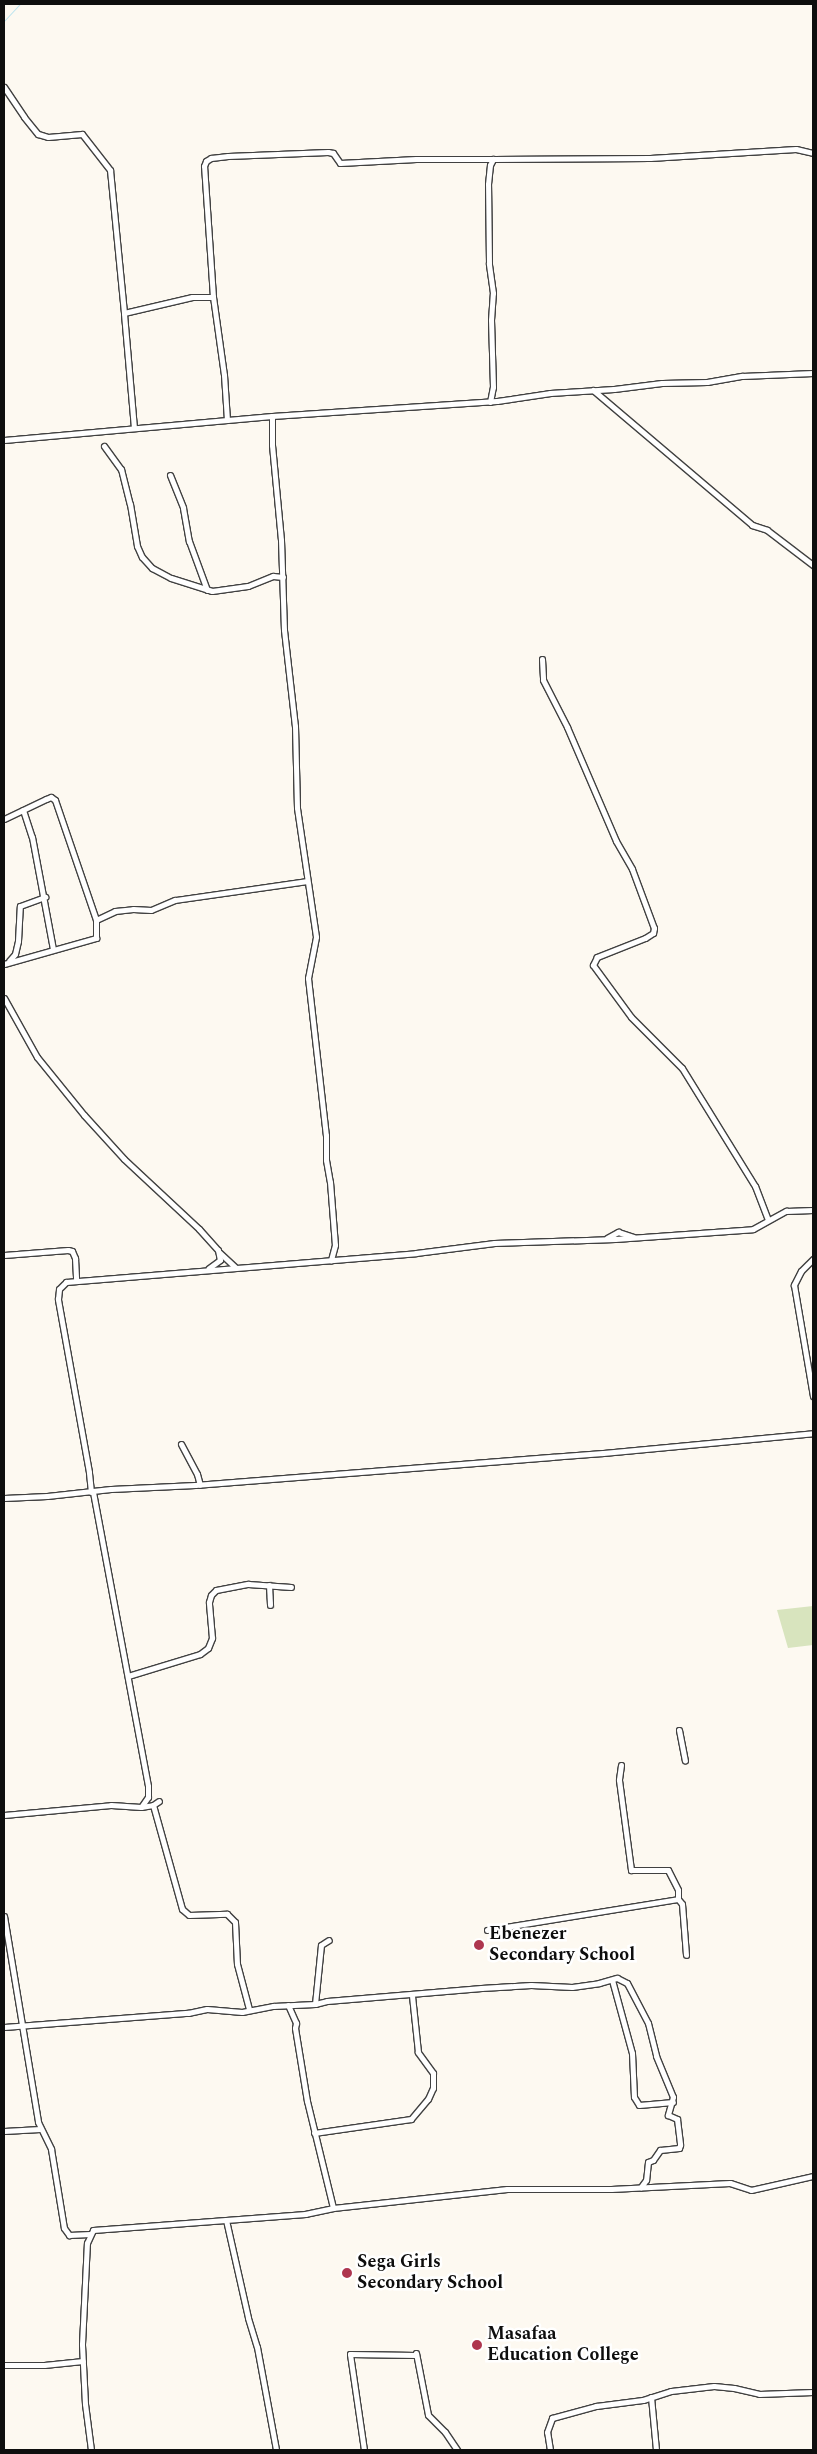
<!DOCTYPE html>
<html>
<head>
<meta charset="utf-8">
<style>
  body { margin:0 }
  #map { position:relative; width:817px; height:2454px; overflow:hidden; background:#fdf9f1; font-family:Spectral,serif }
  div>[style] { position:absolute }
  .green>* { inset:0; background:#d8e4be }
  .stream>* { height:1px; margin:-0.5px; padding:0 0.5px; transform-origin:0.5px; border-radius:0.5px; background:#bce4ef }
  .roads { filter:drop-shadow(1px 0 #414141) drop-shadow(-1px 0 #414141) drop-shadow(0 1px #414141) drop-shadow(0 -1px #414141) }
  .minor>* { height:5px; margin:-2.5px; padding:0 2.5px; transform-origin:2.5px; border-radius:2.5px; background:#fff }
  .dots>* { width:14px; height:14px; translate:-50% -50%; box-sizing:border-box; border:2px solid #fff; border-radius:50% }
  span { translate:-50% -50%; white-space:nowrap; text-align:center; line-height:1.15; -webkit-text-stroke:5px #fff; paint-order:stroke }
  .poi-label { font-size:18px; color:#0e0e0e; font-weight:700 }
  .left { translate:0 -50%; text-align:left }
  .frame { position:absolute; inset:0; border:5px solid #0e0e0e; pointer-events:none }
</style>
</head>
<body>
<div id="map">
  <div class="green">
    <i style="clip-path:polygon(813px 1606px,813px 1645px,788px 1648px,777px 1610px)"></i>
  </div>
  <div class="stream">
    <i style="left:4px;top:21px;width:23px;rotate:-47deg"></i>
  </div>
  <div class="roads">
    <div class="minor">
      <i style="left:4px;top:87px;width:36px;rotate:56deg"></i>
      <i style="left:24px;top:117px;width:22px;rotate:51deg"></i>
      <i style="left:38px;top:134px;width:10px;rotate:17deg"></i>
      <i style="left:48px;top:137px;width:34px;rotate:-5deg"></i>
      <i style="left:82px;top:134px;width:46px;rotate:52.1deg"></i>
      <i style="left:110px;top:170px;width:144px;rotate:84.4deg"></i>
      <i style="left:593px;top:390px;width:209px;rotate:40.3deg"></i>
      <i style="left:752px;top:525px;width:16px;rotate:18deg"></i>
      <i style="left:767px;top:530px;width:58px;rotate:37.3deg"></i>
      <i style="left:490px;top:402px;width:15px;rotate:-79deg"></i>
      <i style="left:493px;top:387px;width:67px;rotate:-91.7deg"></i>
      <i style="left:491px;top:320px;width:27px;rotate:-86deg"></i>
      <i style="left:493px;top:293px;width:30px;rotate:-98deg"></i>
      <i style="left:489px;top:263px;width:79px;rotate:-90.7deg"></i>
      <i style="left:488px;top:184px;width:19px;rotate:-84deg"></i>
      <i style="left:490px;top:165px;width:7px;rotate:-63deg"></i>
      <i style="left:493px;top:159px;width:157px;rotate:-0.4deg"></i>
      <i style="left:650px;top:158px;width:146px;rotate:-3.5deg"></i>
      <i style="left:796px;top:149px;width:17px;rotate:13deg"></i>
      <i style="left:272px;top:416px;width:29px;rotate:90deg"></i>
      <i style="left:272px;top:445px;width:95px;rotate:84.6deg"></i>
      <i style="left:281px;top:540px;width:90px;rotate:88.1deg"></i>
      <i style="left:284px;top:630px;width:97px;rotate:83.5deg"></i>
      <i style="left:295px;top:726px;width:82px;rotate:88.6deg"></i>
      <i style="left:297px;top:808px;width:130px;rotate:81.6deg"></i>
      <i style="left:316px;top:937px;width:42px;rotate:101deg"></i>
      <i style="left:308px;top:978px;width:158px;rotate:83.5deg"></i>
      <i style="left:326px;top:1135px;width:25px;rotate:90deg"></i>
      <i style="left:326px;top:1160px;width:22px;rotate:80deg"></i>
      <i style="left:330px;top:1182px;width:63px;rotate:85.5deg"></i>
      <i style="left:335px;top:1245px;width:16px;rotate:105deg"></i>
      <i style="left:227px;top:420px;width:45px;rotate:-93.8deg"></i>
      <i style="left:224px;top:375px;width:79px;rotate:-98deg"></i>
      <i style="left:213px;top:297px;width:131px;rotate:-93.9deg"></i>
      <i style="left:204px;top:166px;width:5px;rotate:-68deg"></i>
      <i style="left:206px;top:161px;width:6px;rotate:-31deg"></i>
      <i style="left:211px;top:158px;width:17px;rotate:-7deg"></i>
      <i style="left:228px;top:156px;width:100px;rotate:-2.3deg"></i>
      <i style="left:328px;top:152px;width:5px;rotate:11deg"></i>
      <i style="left:333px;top:153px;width:12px;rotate:55deg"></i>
      <i style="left:340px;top:163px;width:76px;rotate:-3deg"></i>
      <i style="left:416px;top:159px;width:77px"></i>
      <i style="left:134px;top:428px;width:115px;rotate:-95deg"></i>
      <i style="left:124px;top:313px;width:70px;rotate:-13.2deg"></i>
      <i style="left:192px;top:297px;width:21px"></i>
      <i style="left:4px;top:440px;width:269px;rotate:-5.1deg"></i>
      <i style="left:272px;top:416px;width:225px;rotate:-3.8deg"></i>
      <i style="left:497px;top:401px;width:54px;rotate:-8.6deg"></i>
      <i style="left:550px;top:393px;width:64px;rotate:-3.6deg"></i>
      <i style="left:614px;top:389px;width:48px;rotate:-7.1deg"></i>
      <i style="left:662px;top:383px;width:45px;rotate:-1.3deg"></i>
      <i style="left:707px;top:382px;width:36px;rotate:-10deg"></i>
      <i style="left:742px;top:376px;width:71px;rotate:-2.4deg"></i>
      <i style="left:104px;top:446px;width:29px;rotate:54deg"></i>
      <i style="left:121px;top:469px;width:36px;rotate:76deg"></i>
      <i style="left:130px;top:504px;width:43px;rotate:80.5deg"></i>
      <i style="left:137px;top:546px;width:12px;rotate:66deg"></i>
      <i style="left:142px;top:557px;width:15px;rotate:48deg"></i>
      <i style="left:152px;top:568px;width:21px;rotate:28deg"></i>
      <i style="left:171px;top:578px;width:43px;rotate:17.6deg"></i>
      <i style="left:212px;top:591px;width:36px;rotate:-8deg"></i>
      <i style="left:248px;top:586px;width:27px;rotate:-22deg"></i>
      <i style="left:273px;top:576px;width:10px;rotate:6deg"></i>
      <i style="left:170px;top:475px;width:35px;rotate:68deg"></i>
      <i style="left:183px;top:508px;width:34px;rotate:80deg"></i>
      <i style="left:189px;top:541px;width:52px;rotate:69.8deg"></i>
      <i style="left:542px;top:659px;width:21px;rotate:87deg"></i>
      <i style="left:543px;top:680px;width:53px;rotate:62.9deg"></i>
      <i style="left:567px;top:727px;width:124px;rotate:66.7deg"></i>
      <i style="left:616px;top:841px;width:32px;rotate:60deg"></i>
      <i style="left:632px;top:869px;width:63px;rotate:69.6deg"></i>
      <i style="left:654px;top:928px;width:5px;rotate:101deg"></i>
      <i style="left:653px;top:933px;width:9px;rotate:148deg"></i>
      <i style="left:645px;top:938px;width:52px;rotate:158.4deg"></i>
      <i style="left:597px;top:957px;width:9px;rotate:117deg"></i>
      <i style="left:593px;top:965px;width:64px;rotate:53.8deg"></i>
      <i style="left:631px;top:1017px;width:72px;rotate:45deg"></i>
      <i style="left:682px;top:1068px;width:139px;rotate:58.3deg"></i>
      <i style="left:755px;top:1186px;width:36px;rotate:69deg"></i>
      <i style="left:23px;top:810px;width:28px;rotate:72deg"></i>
      <i style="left:32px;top:837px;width:114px;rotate:79.4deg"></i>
      <i style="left:4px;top:819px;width:47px;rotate:-25.5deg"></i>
      <i style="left:46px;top:799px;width:5px;rotate:-22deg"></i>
      <i style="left:51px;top:797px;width:5px;rotate:37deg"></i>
      <i style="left:55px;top:800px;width:127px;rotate:71.1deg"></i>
      <i style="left:9px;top:961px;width:9px;rotate:-49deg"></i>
      <i style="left:15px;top:954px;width:13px;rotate:-77deg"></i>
      <i style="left:18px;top:941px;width:35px;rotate:-87deg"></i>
      <i style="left:20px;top:906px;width:27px;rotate:-20deg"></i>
      <i style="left:4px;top:964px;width:96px;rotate:-15.8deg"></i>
      <i style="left:96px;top:938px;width:18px;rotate:-90deg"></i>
      <i style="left:96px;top:920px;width:21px;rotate:-25deg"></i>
      <i style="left:115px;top:911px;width:18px;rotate:-6deg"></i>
      <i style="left:133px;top:909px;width:18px;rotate:3deg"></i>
      <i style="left:151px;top:910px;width:26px;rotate:-23deg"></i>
      <i style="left:175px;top:900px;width:133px;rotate:-8.2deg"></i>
      <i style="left:4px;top:998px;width:68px;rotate:60.8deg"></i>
      <i style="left:37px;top:1057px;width:75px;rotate:51deg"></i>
      <i style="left:84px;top:1115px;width:59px;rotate:47.7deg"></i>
      <i style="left:124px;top:1159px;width:103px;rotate:43deg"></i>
      <i style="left:199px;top:1229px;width:28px;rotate:48deg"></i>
      <i style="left:218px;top:1250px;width:10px;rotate:79deg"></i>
      <i style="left:220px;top:1260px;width:14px;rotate:144deg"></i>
      <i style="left:607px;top:1238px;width:13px;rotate:-29deg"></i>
      <i style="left:618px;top:1232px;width:16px;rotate:18deg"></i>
      <i style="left:220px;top:1253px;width:21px;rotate:43deg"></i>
      <i style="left:4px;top:1255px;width:64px;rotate:-4.5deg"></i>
      <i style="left:68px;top:1250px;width:4px;rotate:14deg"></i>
      <i style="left:72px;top:1251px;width:8px;rotate:67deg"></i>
      <i style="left:75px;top:1258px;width:22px;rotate:87deg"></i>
      <i style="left:813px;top:1259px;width:17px;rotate:135deg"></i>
      <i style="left:801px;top:1271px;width:16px;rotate:117deg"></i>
      <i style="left:794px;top:1285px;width:113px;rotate:80.3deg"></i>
      <i style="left:181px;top:1444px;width:34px;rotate:62deg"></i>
      <i style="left:197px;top:1474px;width:11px;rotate:75deg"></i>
      <i style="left:91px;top:1492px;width:20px;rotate:-96deg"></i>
      <i style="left:89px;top:1472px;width:176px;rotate:-100.2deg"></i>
      <i style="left:58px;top:1299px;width:10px;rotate:-84deg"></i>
      <i style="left:59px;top:1289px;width:10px;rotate:-45deg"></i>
      <i style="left:66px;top:1282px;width:351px;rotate:-4.7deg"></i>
      <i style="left:416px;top:1253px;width:79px;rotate:-7.3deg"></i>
      <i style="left:494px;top:1243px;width:121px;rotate:-1.9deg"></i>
      <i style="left:615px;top:1239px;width:138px;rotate:-4.1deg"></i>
      <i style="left:753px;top:1229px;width:38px;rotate:-29deg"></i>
      <i style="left:786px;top:1211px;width:27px;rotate:-2deg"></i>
      <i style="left:93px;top:1492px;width:299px;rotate:79.4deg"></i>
      <i style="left:148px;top:1786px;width:11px;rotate:90deg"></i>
      <i style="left:148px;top:1797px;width:12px;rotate:125deg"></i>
      <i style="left:4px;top:1498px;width:43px;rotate:-2.7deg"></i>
      <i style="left:47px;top:1496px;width:64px;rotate:-6.2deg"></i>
      <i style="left:111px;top:1489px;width:84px;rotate:-2.7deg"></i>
      <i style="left:195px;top:1485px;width:409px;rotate:-4.5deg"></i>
      <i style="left:603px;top:1453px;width:211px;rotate:-5.4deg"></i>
      <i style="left:269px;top:1585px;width:20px;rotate:87deg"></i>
      <i style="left:128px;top:1676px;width:75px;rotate:-17deg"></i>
      <i style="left:200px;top:1654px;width:10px;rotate:-37deg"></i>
      <i style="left:208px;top:1648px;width:11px;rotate:-68deg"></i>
      <i style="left:212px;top:1638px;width:36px;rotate:-95deg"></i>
      <i style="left:209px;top:1602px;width:7px;rotate:-74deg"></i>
      <i style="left:211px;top:1595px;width:7px;rotate:-45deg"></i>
      <i style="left:216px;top:1590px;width:33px;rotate:-11deg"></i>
      <i style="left:248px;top:1584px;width:43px;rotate:4deg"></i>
      <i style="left:679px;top:1730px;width:31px;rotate:79deg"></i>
      <i style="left:621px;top:1765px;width:15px;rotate:98deg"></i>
      <i style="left:619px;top:1780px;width:91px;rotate:82.4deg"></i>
      <i style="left:631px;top:1870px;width:37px"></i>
      <i style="left:668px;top:1870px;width:22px;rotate:63deg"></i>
      <i style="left:678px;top:1890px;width:9px;rotate:90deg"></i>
      <i style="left:153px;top:1805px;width:108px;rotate:74.4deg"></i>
      <i style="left:182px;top:1909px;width:9px;rotate:41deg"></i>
      <i style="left:189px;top:1915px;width:38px;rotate:-2deg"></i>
      <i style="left:227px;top:1914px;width:11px;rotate:45deg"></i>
      <i style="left:235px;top:1922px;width:42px;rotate:87.3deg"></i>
      <i style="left:237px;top:1964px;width:47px;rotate:75.1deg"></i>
      <i style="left:4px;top:1815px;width:107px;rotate:-5.3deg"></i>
      <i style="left:111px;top:1805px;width:30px;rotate:4deg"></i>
      <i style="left:141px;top:1807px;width:12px;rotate:-9deg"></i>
      <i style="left:153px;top:1805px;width:7px;rotate:-34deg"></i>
      <i style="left:4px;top:1916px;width:209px;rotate:80.6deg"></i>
      <i style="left:38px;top:2122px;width:30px;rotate:64deg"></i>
      <i style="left:51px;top:2149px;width:80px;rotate:80.7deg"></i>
      <i style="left:64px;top:2228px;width:9px;rotate:54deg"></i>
      <i style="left:69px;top:2235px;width:21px;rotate:-3deg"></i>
      <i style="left:487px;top:1930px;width:193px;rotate:-9.2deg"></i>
      <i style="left:678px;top:1899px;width:6px;rotate:51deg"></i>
      <i style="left:682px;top:1904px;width:51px;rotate:85.5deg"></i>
      <i style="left:612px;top:1980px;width:76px;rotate:74.7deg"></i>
      <i style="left:632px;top:2053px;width:44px;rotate:87.4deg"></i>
      <i style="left:634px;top:2097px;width:9px;rotate:58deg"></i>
      <i style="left:639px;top:2105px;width:34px;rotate:-5deg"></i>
      <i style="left:315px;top:2004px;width:59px;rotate:-84.2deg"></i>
      <i style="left:321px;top:1945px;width:9px;rotate:-32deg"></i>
      <i style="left:288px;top:2005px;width:20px;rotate:66deg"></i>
      <i style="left:296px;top:2023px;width:5px;rotate:101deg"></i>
      <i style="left:295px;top:2028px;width:74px;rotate:80.7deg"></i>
      <i style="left:307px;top:2101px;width:110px;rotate:76.3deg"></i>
      <i style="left:4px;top:2027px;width:185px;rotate:-4.4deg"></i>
      <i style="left:188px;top:2013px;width:19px;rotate:-12deg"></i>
      <i style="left:207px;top:2009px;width:35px;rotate:5deg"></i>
      <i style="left:242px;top:2012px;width:32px;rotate:-11deg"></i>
      <i style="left:273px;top:2006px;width:42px;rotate:-2.7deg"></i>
      <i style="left:315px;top:2004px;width:12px;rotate:-14deg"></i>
      <i style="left:327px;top:2001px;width:155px;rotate:-4.8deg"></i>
      <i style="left:481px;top:1988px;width:50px;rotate:-3.4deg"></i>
      <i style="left:531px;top:1985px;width:41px;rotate:2.8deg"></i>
      <i style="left:572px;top:1987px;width:27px;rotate:-8deg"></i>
      <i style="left:599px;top:1983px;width:19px;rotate:-16deg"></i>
      <i style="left:617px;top:1978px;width:11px;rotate:27deg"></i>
      <i style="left:627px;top:1983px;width:45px;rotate:62.3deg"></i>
      <i style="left:648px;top:2023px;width:34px;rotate:76deg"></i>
      <i style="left:656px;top:2056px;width:44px;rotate:67.5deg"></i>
      <i style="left:673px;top:2097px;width:19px;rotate:106deg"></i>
      <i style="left:668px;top:2115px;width:10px;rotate:24deg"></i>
      <i style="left:677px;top:2119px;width:26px;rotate:83deg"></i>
      <i style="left:680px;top:2145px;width:3px;rotate:108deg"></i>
      <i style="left:679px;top:2148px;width:19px;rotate:174deg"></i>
      <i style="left:660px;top:2150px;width:12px;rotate:125deg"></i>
      <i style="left:653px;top:2160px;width:5px;rotate:158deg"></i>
      <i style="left:648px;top:2162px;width:18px;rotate:96deg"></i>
      <i style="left:646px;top:2180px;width:9px;rotate:126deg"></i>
      <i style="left:4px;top:2131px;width:36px;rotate:-3deg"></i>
      <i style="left:314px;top:2133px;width:98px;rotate:-8.2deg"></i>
      <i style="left:411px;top:2119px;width:26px;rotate:-50deg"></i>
      <i style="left:428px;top:2099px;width:12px;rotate:-66deg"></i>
      <i style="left:433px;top:2088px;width:15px;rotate:-90deg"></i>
      <i style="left:433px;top:2073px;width:26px;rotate:-126deg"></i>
      <i style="left:418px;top:2052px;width:56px;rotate:-96.1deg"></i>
      <i style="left:226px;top:2220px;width:100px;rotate:77.3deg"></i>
      <i style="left:248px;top:2318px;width:30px;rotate:73deg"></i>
      <i style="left:257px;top:2347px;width:105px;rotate:79.5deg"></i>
      <i style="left:416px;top:2353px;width:63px;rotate:79deg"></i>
      <i style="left:428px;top:2415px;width:24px;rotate:45deg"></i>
      <i style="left:445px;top:2432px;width:22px;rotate:56deg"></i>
      <i style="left:4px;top:2365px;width:40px"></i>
      <i style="left:44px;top:2365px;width:39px;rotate:-6deg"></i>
      <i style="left:651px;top:2397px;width:53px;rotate:84.6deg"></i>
      <i style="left:91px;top:2450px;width:46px;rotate:-97.4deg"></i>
      <i style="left:85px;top:2404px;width:60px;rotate:-92.9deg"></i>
      <i style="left:82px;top:2344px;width:101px;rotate:-87.2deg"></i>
      <i style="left:87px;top:2243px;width:14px;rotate:-65deg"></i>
      <i style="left:93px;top:2230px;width:213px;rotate:-4.3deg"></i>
      <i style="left:305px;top:2214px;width:29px;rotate:-12deg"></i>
      <i style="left:333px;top:2208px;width:175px;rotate:-6.2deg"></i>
      <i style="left:507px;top:2189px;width:104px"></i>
      <i style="left:611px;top:2189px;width:119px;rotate:-2.9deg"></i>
      <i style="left:730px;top:2183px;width:22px;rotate:18deg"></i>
      <i style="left:751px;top:2190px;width:64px;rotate:-12.7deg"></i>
      <i style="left:364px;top:2450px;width:97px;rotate:-98.3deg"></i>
      <i style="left:350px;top:2354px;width:66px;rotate:0.9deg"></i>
      <i style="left:550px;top:2450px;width:18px;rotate:-99deg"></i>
      <i style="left:547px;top:2432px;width:15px;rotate:-70deg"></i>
      <i style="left:552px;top:2418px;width:46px;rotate:-15.3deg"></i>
      <i style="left:596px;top:2406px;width:47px;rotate:-7.3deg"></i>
      <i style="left:643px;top:2400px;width:29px;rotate:-18deg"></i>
      <i style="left:671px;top:2391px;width:43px;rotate:-6.6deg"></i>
      <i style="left:714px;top:2386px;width:20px;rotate:6deg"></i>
      <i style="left:734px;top:2388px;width:26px;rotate:13deg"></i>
      <i style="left:759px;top:2394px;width:54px;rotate:-2.1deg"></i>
    </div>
  </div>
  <div class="dots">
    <i style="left:479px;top:1945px;background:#ae364f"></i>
    <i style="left:347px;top:2273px;background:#ae364f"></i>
    <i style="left:477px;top:2345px;background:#ae364f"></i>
  </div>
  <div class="poi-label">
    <span class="left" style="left:489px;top:1945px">Ebenezer<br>Secondary School</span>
    <span class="left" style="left:357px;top:2273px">Sega Girls<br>Secondary School</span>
    <span class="left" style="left:487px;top:2345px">Masafaa<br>Education College</span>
  </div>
  <div class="frame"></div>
</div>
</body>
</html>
